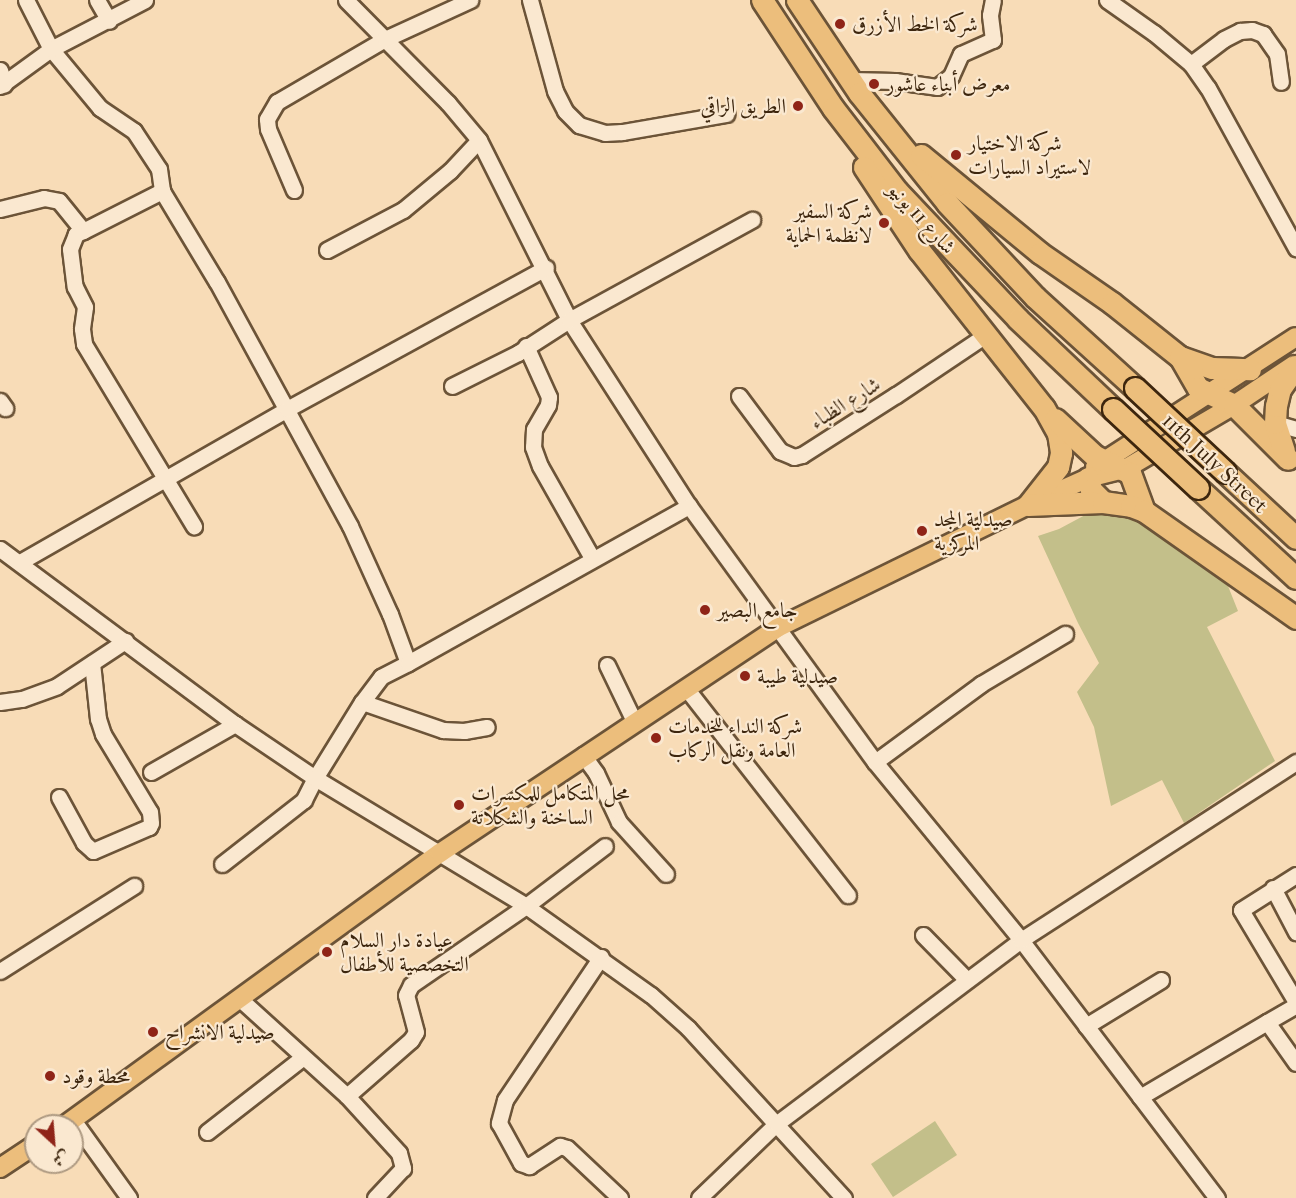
<!DOCTYPE html>
<html>
<head>
<meta charset="utf-8">
<style>
  body { margin:0 }
  #map { position:relative; width:1296px; height:1198px; overflow:hidden; background:#f8dcb7; font-family:"IM FELL French Canon",Amiri,serif }
  div>[style] { position:absolute }
  .green>* { inset:0; background:#c3bf8a }
  .roads { filter:drop-shadow(2px 0 #6c5438) drop-shadow(-2px 0 #6c5438) drop-shadow(0 2px #6c5438) drop-shadow(0 -2px #6c5438) }
  .minor>* { height:15px; margin:-7.5px; padding:0 7.5px; transform-origin:7.5px; border-radius:7.5px; background:#fae8d0 }
  .major>* { height:18px; margin:-9px; padding:0 9px; transform-origin:9px; border-radius:9px; background:#ecbe7c }
  .highway>* { height:21px; margin:-10.5px; padding:0 10.5px; transform-origin:10.5px; border-radius:10.5px; background:#ecbe7c }
  .bridges { filter:drop-shadow(2px 0 #3d260e) drop-shadow(-2px 0 #3d260e) drop-shadow(0 2px #3d260e) drop-shadow(0 -2px #3d260e) }
  .highway-bridge>* { height:21px; margin:-10.5px; padding:0 10.5px; transform-origin:10.5px; border-radius:10.5px; background:#ecbe7c }
  .dots>* { width:16px; height:16px; translate:-50% -50%; box-sizing:border-box; border:3px solid #fae8d0; border-radius:50% }
  span { translate:-50% -50%; white-space:nowrap; text-align:center; line-height:1.15; -webkit-text-stroke:4.5px #fae8d0; paint-order:stroke }
  .poi-label { font-size:21px; color:#3d260e }
  .left { translate:0 -50%; text-align:left }
  .right { translate:-100% -50%; text-align:right }
  .street-label { font-size:21px; color:#3d260e }
  .north { position:absolute; left:24px; top:1114px; width:60px; height:60px; box-sizing:border-box; background:#fae8d0; border:2px solid #ae9a82; border-radius:50%; rotate:154deg; font-size:16px; font-weight:700; line-height:24px; text-align:center; color:#3d260e }
  .north::after { content:''; display:block; margin:auto; width:21px; height:27px; background:#8f2418; clip-path:polygon(50% 0,100% 100%,50% 72%,0 100%) }
</style>
</head>
<body>
<div id="map">
  <div class="green">
    <i style="clip-path:polygon(1110px 509px,1154px 528px,1226px 581px,1238px 611px,1207px 627px,1275px 761px,1184px 823px,1162px 780px,1111px 806px,1094px 727px,1077px 692px,1099px 663px,1078px 623px,1038px 536px,1059px 529px,1087px 514px)"></i>
    <i style="clip-path:polygon(935px 1121px,957px 1155px,893px 1197px,871px 1164px)"></i>
  </div>
  <div class="roads">
    <div class="minor">
      <i style="left:26px;top:0;width:55px;rotate:63deg"></i>
      <i style="left:51px;top:49px;width:77px;rotate:50.3deg"></i>
      <i style="left:100px;top:108px;width:41px;rotate:34.1deg"></i>
      <i style="left:134px;top:131px;width:45px;rotate:56.7deg"></i>
      <i style="left:159px;top:169px;width:22px;rotate:82deg"></i>
      <i style="left:162px;top:191px;width:106px;rotate:58.9deg"></i>
      <i style="left:217px;top:282px;width:278px;rotate:61.4deg"></i>
      <i style="left:350px;top:526px;width:97px;rotate:65.6deg"></i>
      <i style="left:390px;top:614px;width:52px;rotate:69.8deg"></i>
      <i style="left:408px;top:663px;width:30px;rotate:153deg"></i>
      <i style="left:381px;top:677px;width:31px;rotate:127deg"></i>
      <i style="left:362px;top:702px;width:89px;rotate:121.7deg"></i>
      <i style="left:315px;top:778px;width:25px;rotate:117deg"></i>
      <i style="left:304px;top:800px;width:104px;rotate:142deg"></i>
      <i style="left:97px;top:0;width:24px;rotate:60deg"></i>
      <i style="left:346px;top:0;width:145px;rotate:45.3deg"></i>
      <i style="left:448px;top:103px;width:48px;rotate:50deg"></i>
      <i style="left:479px;top:140px;width:201px;rotate:63.4deg"></i>
      <i style="left:569px;top:320px;width:221px;rotate:57.2deg"></i>
      <i style="left:689px;top:506px;width:316px;rotate:54deg"></i>
      <i style="left:875px;top:762px;width:230px;rotate:50.6deg"></i>
      <i style="left:1021px;top:940px;width:324px;rotate:52.8deg"></i>
      <i style="left:530px;top:0;width:94px;rotate:74.6deg"></i>
      <i style="left:555px;top:91px;width:22px;rotate:63deg"></i>
      <i style="left:565px;top:111px;width:20px;rotate:45deg"></i>
      <i style="left:579px;top:125px;width:27px;rotate:17deg"></i>
      <i style="left:605px;top:133px;width:17px;rotate:-3deg"></i>
      <i style="left:622px;top:132px;width:106px;rotate:-9.8deg"></i>
      <i style="left:1107px;top:0;width:57px;rotate:35.1deg"></i>
      <i style="left:1154px;top:33px;width:48px;rotate:40deg"></i>
      <i style="left:1191px;top:64px;width:29px;rotate:55deg"></i>
      <i style="left:1208px;top:88px;width:183px;rotate:61.2deg"></i>
      <i style="left:1191px;top:64px;width:41px;rotate:-37.1deg"></i>
      <i style="left:1224px;top:39px;width:18px;rotate:-27deg"></i>
      <i style="left:1240px;top:31px;width:12px;rotate:-5deg"></i>
      <i style="left:1252px;top:30px;width:12px;rotate:20deg"></i>
      <i style="left:1263px;top:34px;width:24px;rotate:55deg"></i>
      <i style="left:1277px;top:54px;width:28px;rotate:82deg"></i>
      <i style="left:0;top:70px;width:15px;rotate:74deg"></i>
      <i style="left:851px;top:80px;width:44px;rotate:1.3deg"></i>
      <i style="left:895px;top:81px;width:42px;rotate:8.1deg"></i>
      <i style="left:937px;top:87px;width:18px;rotate:-38deg"></i>
      <i style="left:951px;top:76px;width:24px;rotate:-66deg"></i>
      <i style="left:961px;top:54px;width:35px;rotate:-24deg"></i>
      <i style="left:993px;top:40px;width:25px;rotate:-97deg"></i>
      <i style="left:990px;top:15px;width:15px;rotate:-79deg"></i>
      <i style="left:0;top:86px;width:63px;rotate:-36deg"></i>
      <i style="left:51px;top:49px;width:106px;rotate:-27.5deg"></i>
      <i style="left:294px;top:190px;width:66px;rotate:-113.1deg"></i>
      <i style="left:268px;top:129px;width:10px;rotate:-96deg"></i>
      <i style="left:267px;top:119px;width:20px;rotate:-60deg"></i>
      <i style="left:277px;top:102px;width:125px;rotate:-30.3deg"></i>
      <i style="left:385px;top:39px;width:94px;rotate:-24.6deg"></i>
      <i style="left:0;top:209px;width:45px;rotate:-14deg"></i>
      <i style="left:44px;top:198px;width:15px;rotate:11deg"></i>
      <i style="left:59px;top:201px;width:38px;rotate:51deg"></i>
      <i style="left:83px;top:231px;width:89px;rotate:-26.9deg"></i>
      <i style="left:83px;top:231px;width:8px;rotate:157deg"></i>
      <i style="left:76px;top:234px;width:16px;rotate:112deg"></i>
      <i style="left:70px;top:249px;width:38px;rotate:83deg"></i>
      <i style="left:75px;top:287px;width:22px;rotate:63deg"></i>
      <i style="left:85px;top:307px;width:22px;rotate:98deg"></i>
      <i style="left:82px;top:329px;width:15px;rotate:82deg"></i>
      <i style="left:84px;top:344px;width:213px;rotate:58.9deg"></i>
      <i style="left:327px;top:250px;width:86px;rotate:-27.8deg"></i>
      <i style="left:403px;top:210px;width:61px;rotate:-39.7deg"></i>
      <i style="left:450px;top:171px;width:42px;rotate:-46.9deg"></i>
      <i style="left:526px;top:346px;width:56px;rotate:65.7deg"></i>
      <i style="left:549px;top:397px;width:8px;rotate:97deg"></i>
      <i style="left:548px;top:405px;width:28px;rotate:120deg"></i>
      <i style="left:534px;top:429px;width:18px;rotate:93deg"></i>
      <i style="left:533px;top:447px;width:20px;rotate:70deg"></i>
      <i style="left:540px;top:466px;width:106px;rotate:60.5deg"></i>
      <i style="left:452px;top:386px;width:74px;rotate:-26.6deg"></i>
      <i style="left:518px;top:353px;width:61px;rotate:-32.9deg"></i>
      <i style="left:569px;top:320px;width:209px;rotate:-28.7deg"></i>
      <i style="left:739px;top:396px;width:69px;rotate:53.3deg"></i>
      <i style="left:780px;top:451px;width:15px;rotate:23deg"></i>
      <i style="left:794px;top:457px;width:8px;rotate:-14deg"></i>
      <i style="left:802px;top:455px;width:112px;rotate:-32.6deg"></i>
      <i style="left:896px;top:395px;width:110px;rotate:-33.8deg"></i>
      <i style="left:0;top:401px;width:9px;rotate:54deg"></i>
      <i style="left:1275px;top:423px;width:22px;rotate:16deg"></i>
      <i style="left:0;top:549px;width:293px;rotate:36.7deg"></i>
      <i style="left:235px;top:724px;width:97px;rotate:34deg"></i>
      <i style="left:315px;top:778px;width:247px;rotate:31.2deg"></i>
      <i style="left:526px;top:906px;width:153px;rotate:35.5deg"></i>
      <i style="left:651px;top:995px;width:50px;rotate:41.7deg"></i>
      <i style="left:688px;top:1028px;width:231px;rotate:47.5deg"></i>
      <i style="left:20px;top:562px;width:308px;rotate:-29.8deg"></i>
      <i style="left:287px;top:409px;width:295px;rotate:-28.6deg"></i>
      <i style="left:408px;top:663px;width:322px;rotate:-29.2deg"></i>
      <i style="left:607px;top:665px;width:62px;rotate:64.3deg"></i>
      <i style="left:686px;top:688px;width:263px;rotate:52deg"></i>
      <i style="left:0;top:702px;width:22px;rotate:-8deg"></i>
      <i style="left:22px;top:699px;width:37px;rotate:-20deg"></i>
      <i style="left:57px;top:686px;width:82px;rotate:-33.5deg"></i>
      <i style="left:362px;top:702px;width:86px;rotate:19.1deg"></i>
      <i style="left:443px;top:730px;width:21px;rotate:3deg"></i>
      <i style="left:464px;top:731px;width:23px;rotate:-10deg"></i>
      <i style="left:583px;top:755px;width:22px;rotate:54deg"></i>
      <i style="left:596px;top:773px;width:54px;rotate:64.9deg"></i>
      <i style="left:619px;top:822px;width:70px;rotate:47.9deg"></i>
      <i style="left:875px;top:762px;width:132px;rotate:-36.3deg"></i>
      <i style="left:981px;top:684px;width:98px;rotate:-30.8deg"></i>
      <i style="left:151px;top:772px;width:97px;rotate:-29.7deg"></i>
      <i style="left:59px;top:797px;width:52px;rotate:61.5deg"></i>
      <i style="left:84px;top:843px;width:12px;rotate:42deg"></i>
      <i style="left:93px;top:851px;width:61px;rotate:-23.2deg"></i>
      <i style="left:149px;top:827px;width:4px;rotate:-63deg"></i>
      <i style="left:151px;top:823px;width:11px;rotate:-95deg"></i>
      <i style="left:150px;top:812px;width:91px;rotate:-121.1deg"></i>
      <i style="left:103px;top:734px;width:16px;rotate:-108deg"></i>
      <i style="left:98px;top:719px;width:56px;rotate:-96.1deg"></i>
      <i style="left:1296px;top:875px;width:65px;rotate:147.5deg"></i>
      <i style="left:1241px;top:910px;width:107px;rotate:59.1deg"></i>
      <i style="left:1273px;top:888px;width:50px;rotate:62.4deg"></i>
      <i style="left:923px;top:935px;width:63px;rotate:45.6deg"></i>
      <i style="left:601px;top:957px;width:172px;rotate:123.9deg"></i>
      <i style="left:505px;top:1100px;width:24px;rotate:105deg"></i>
      <i style="left:499px;top:1123px;width:46px;rotate:61.2deg"></i>
      <i style="left:521px;top:1163px;width:9px;rotate:21deg"></i>
      <i style="left:529px;top:1166px;width:37px;rotate:-33deg"></i>
      <i style="left:560px;top:1146px;width:7px;rotate:16deg"></i>
      <i style="left:567px;top:1148px;width:73px;rotate:43.3deg"></i>
      <i style="left:0;top:971px;width:159px;rotate:-32.4deg"></i>
      <i style="left:240px;top:999px;width:144px;rotate:42.2deg"></i>
      <i style="left:347px;top:1096px;width:77px;rotate:47.6deg"></i>
      <i style="left:399px;top:1153px;width:16px;rotate:75deg"></i>
      <i style="left:403px;top:1168px;width:41px;rotate:133deg"></i>
      <i style="left:1267px;top:1022px;width:34px;rotate:-30deg"></i>
      <i style="left:1086px;top:1026px;width:88px;rotate:-31.5deg"></i>
      <i style="left:347px;top:1096px;width:85px;rotate:-41.2deg"></i>
      <i style="left:411px;top:1040px;width:9px;rotate:-58deg"></i>
      <i style="left:416px;top:1032px;width:38px;rotate:-105deg"></i>
      <i style="left:406px;top:995px;width:11px;rotate:-63deg"></i>
      <i style="left:411px;top:985px;width:140px;rotate:-34.5deg"></i>
      <i style="left:526px;top:906px;width:99px;rotate:-37.2deg"></i>
      <i style="left:1140px;top:1097px;width:147px;rotate:-30.6deg"></i>
      <i style="left:1267px;top:1022px;width:50px;rotate:54.7deg"></i>
      <i style="left:73px;top:1120px;width:96px;rotate:54.3deg"></i>
      <i style="left:207px;top:1132px;width:120px;rotate:-37.9deg"></i>
      <i style="left:699px;top:1198px;width:107px;rotate:-43.9deg"></i>
      <i style="left:776px;top:1124px;width:306px;rotate:-36.9deg"></i>
      <i style="left:1021px;top:940px;width:328px;rotate:-32.9deg"></i>
    </div>
    <div class="major">
      <i style="left:1095px;top:467px;width:239px;rotate:-32.9deg"></i>
      <i style="left:64px;top:1126px;width:465px;rotate:-36deg"></i>
      <i style="left:440px;top:853px;width:405px;rotate:-33.7deg"></i>
      <i style="left:777px;top:628px;width:280px;rotate:-26.1deg"></i>
      <i style="left:1028px;top:505px;width:66px;rotate:-24.2deg"></i>
      <i style="left:1088px;top:478px;width:38px;rotate:-14deg"></i>
      <i style="left:1125px;top:469px;width:126px;rotate:-30.4deg"></i>
      <i style="left:1234px;top:405px;width:72px;rotate:-33.7deg"></i>
      <i style="left:0;top:1168px;width:43px;rotate:-33.7deg"></i>
    </div>
    <div class="highway">
      <i style="left:762px;top:0;width:129px;rotate:56.7deg"></i>
      <i style="left:833px;top:108px;width:105px;rotate:52.4deg"></i>
      <i style="left:897px;top:191px;width:176px;rotate:46.6deg"></i>
      <i style="left:1018px;top:319px;width:131px;rotate:43.5deg"></i>
      <i style="left:797px;top:0;width:112px;rotate:56.3deg"></i>
      <i style="left:859px;top:93px;width:141px;rotate:51.3deg"></i>
      <i style="left:947px;top:203px;width:129px;rotate:46.9deg"></i>
      <i style="left:1035px;top:297px;width:135px;rotate:42.3deg"></i>
      <i style="left:921px;top:155px;width:154px;rotate:39.5deg"></i>
      <i style="left:1040px;top:253px;width:88px;rotate:34.8deg"></i>
      <i style="left:1112px;top:303px;width:87px;rotate:38.5deg"></i>
      <i style="left:1180px;top:357px;width:34px;rotate:19deg"></i>
      <i style="left:1212px;top:368px;width:38px;rotate:2deg"></i>
      <i style="left:864px;top:167px;width:100px;rotate:56.5deg"></i>
      <i style="left:919px;top:250px;width:201px;rotate:51.7deg"></i>
      <i style="left:1044px;top:408px;width:29px;rotate:61deg"></i>
      <i style="left:1058px;top:433px;width:20px;rotate:81deg"></i>
      <i style="left:1061px;top:453px;width:14px;rotate:102deg"></i>
      <i style="left:1058px;top:467px;width:48px;rotate:128.3deg"></i>
      <i style="left:1180px;top:357px;width:36px;rotate:60deg"></i>
      <i style="left:1198px;top:388px;width:40px;rotate:25deg"></i>
      <i style="left:1234px;top:405px;width:76px;rotate:45deg"></i>
      <i style="left:1055px;top:419px;width:54px;rotate:42.8deg"></i>
      <i style="left:1095px;top:456px;width:39px;rotate:26deg"></i>
      <i style="left:1130px;top:473px;width:40px;rotate:69.8deg"></i>
      <i style="left:1284px;top:451px;width:29px;rotate:-108deg"></i>
      <i style="left:1275px;top:423px;width:17px;rotate:-87deg"></i>
      <i style="left:1276px;top:406px;width:17px;rotate:-77deg"></i>
      <i style="left:1280px;top:389px;width:28px;rotate:-55deg"></i>
      <i style="left:1225px;top:472px;width:97px;rotate:42.9deg"></i>
      <i style="left:1088px;top:478px;width:12px;rotate:76deg"></i>
      <i style="left:1091px;top:490px;width:17px;rotate:45deg"></i>
      <i style="left:1198px;top:488px;width:133px;rotate:42.6deg"></i>
      <i style="left:1028px;top:505px;width:75px;rotate:-2.3deg"></i>
      <i style="left:1103px;top:502px;width:28px;rotate:8deg"></i>
      <i style="left:1131px;top:506px;width:14px;rotate:21deg"></i>
      <i style="left:1144px;top:511px;width:186px;rotate:35.1deg"></i>
    </div>
  </div>
  <div class="bridges">
    <div class="highway-bridge">
      <i style="left:1135px;top:388px;width:123px;rotate:43deg"></i>
      <i style="left:1113px;top:409px;width:116px;rotate:42.9deg"></i>
    </div>
  </div>
  <div class="dots">
    <i style="left:840px;top:24px;background:#8f2418"></i>
    <i style="left:874px;top:84px;background:#8f2418"></i>
    <i style="left:798px;top:106px;background:#8f2418"></i>
    <i style="left:956px;top:155px;background:#8f2418"></i>
    <i style="left:884px;top:223px;background:#8f2418"></i>
    <i style="left:922px;top:531px;background:#8f2418"></i>
    <i style="left:705px;top:610px;background:#8f2418"></i>
    <i style="left:745px;top:676px;background:#8f2418"></i>
    <i style="left:656px;top:738px;background:#8f2418"></i>
    <i style="left:459px;top:805px;background:#8f2418"></i>
    <i style="left:327px;top:952px;background:#8f2418"></i>
    <i style="left:153px;top:1032px;background:#8f2418"></i>
    <i style="left:50px;top:1076px;background:#8f2418"></i>
  </div>
  <div class="poi-label">
    <span class="left" style="left:852px;top:24px">شركة الخط الأزرق</span>
    <span class="left" style="left:886px;top:84px">معرض أبناء عاشور</span>
    <span class="right" style="left:786px;top:106px">الطريق الراقي</span>
    <span class="left" style="left:968px;top:155px">شركة الاختيار<br>لاستيراد السيارات</span>
    <span class="right" style="left:872px;top:223px">شركة السفير<br>لانظمة الحماية</span>
    <span class="left" style="left:934px;top:531px">صيدلية المجد<br>المركزية</span>
    <span class="left" style="left:717px;top:610px">جامع البصير</span>
    <span class="left" style="left:757px;top:676px">صيدلية طيبة</span>
    <span class="left" style="left:668px;top:738px">شركة النداء للخدمات<br>العامة ونقل الركاب</span>
    <span class="left" style="left:471px;top:805px">محل المتكامل للمكسرات<br>الساخنة والشكلاتة</span>
    <span class="left" style="left:340px;top:952px">عيادة دار السلام<br>التخصصية للأطفال</span>
    <span class="left" style="left:165px;top:1032px">صيدلية الانشراح</span>
    <span class="left" style="left:62px;top:1076px">محطة وقود</span>
  </div>
  <div class="street-label">
    <span style="left:922px;top:218px;rotate:48deg">شارع 11 يونيو</span>
    <span style="left:845px;top:403px;rotate:-32deg">شارع الظباء</span>
    <span style="left:1215px;top:463px;rotate:43deg">11th July Street</span>
  </div>
  <div class="north">ش</div>
</div>
</body>
</html>
